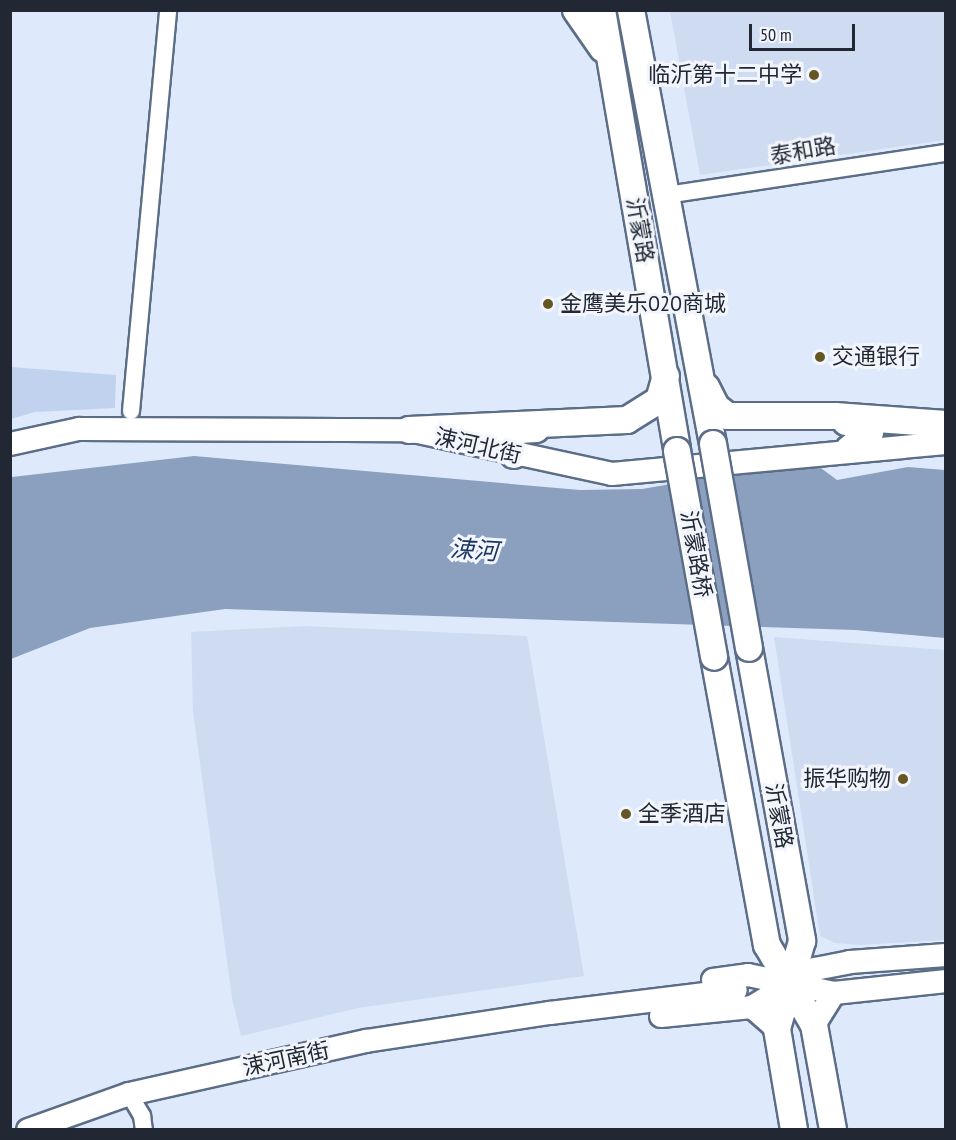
<!DOCTYPE html>
<html>
<head>
<meta charset="utf-8">
<style>
  body { margin:0 }
  #map { position:relative; width:956px; height:1140px; overflow:hidden; background:#deeafc; font-family:"PT Sans Narrow","Noto Sans SC",sans-serif }
  div>[style] { position:absolute }
  .built>* { inset:0; background:#cedbf1 }
  .green>* { inset:0; background:#c0d2ee }
  .water>* { inset:0; background:#8b9fbf }
  .roads { filter:drop-shadow(2px 0 #5c6d87) drop-shadow(-2px 0 #5c6d87) drop-shadow(0 2px #5c6d87) drop-shadow(0 -2px #5c6d87) }
  .minor>* { height:16px; margin:-8px; padding:0 8px; transform-origin:8px; border-radius:8px; background:#fff }
  .secondary>* { height:22px; margin:-11px; padding:0 11px; transform-origin:11px; border-radius:11px; background:#fff }
  .primary>* { height:26px; margin:-13px; padding:0 13px; transform-origin:13px; border-radius:13px; background:#fff }
  .bridges { filter:drop-shadow(2px 0 #5c6d87) drop-shadow(-2px 0 #5c6d87) drop-shadow(0 2px #5c6d87) drop-shadow(0 -2px #5c6d87) }
  .primary-bridge>* { height:26px; margin:-13px; padding:0 13px; transform-origin:13px; border-radius:13px; background:#fff }
  .dots>* { width:16px; height:16px; translate:-50% -50%; box-sizing:border-box; border:3px solid #f2f6fc; border-radius:50% }
  span { translate:-50% -50%; white-space:nowrap; text-align:center; line-height:1.15; -webkit-text-stroke:6px #f2f6fc; paint-order:stroke }
  .poi-label { font-size:22px; color:#212833 }
  .right { translate:-100% -50%; text-align:right }
  .left { translate:0 -50%; text-align:left }
  .street-label { font-size:22px; color:#212833 }
  .water-label { font-size:24px; color:#1c3661; font-style:italic }
  .frame { position:absolute; inset:0; border:12px solid #212833; pointer-events:none }
  .scale { position:absolute; left:749px; top:24px; width:106px; height:27px; box-sizing:border-box; border:3px solid #212833; border-top:0; padding-left:8px; font-size:18px; line-height:21px; white-space:nowrap; color:#212833; -webkit-text-stroke:4px #f2f6fc; paint-order:stroke }
</style>
</head>
<body>
<div id="map">
  <div class="built">
    <i style="clip-path:polygon(670px 11px,945px 11px,945px 140px,700px 175px)"></i>
    <i style="clip-path:polygon(305px 626px,527px 636px,584px 976px,358px 1008px,241px 1036px,232px 998px,193px 712px,191px 632px)"></i>
    <i style="clip-path:polygon(774px 637px,945px 650px,945px 940px,860px 945px,835px 943px,820px 936px)"></i>
  </div>
  <div class="green">
    <i style="clip-path:polygon(11px 367px,116px 375px,115px 408px,35px 412px,11px 419px)"></i>
  </div>
  <div class="water">
    <i style="clip-path:polygon(194px 456px,580px 490px,642px 489px,810px 460px,837px 480px,908px 467px,945px 470px,945px 638px,855px 630px,225px 609px,90px 628px,11px 659px,12px 477px)"></i>
  </div>
  <div class="roads">
    <div class="minor">
      <i style="left:667px;top:195px;width:282px;rotate:-8.6deg"></i>
      <i style="left:131px;top:411px;width:403px;rotate:-84.7deg"></i>
      <i style="left:129px;top:1094px;width:26px;rotate:59deg"></i>
      <i style="left:142px;top:1116px;width:14px;rotate:82deg"></i>
    </div>
    <div class="secondary">
      <i style="left:10px;top:444px;width:71px;rotate:-12.3deg"></i>
      <i style="left:79px;top:429px;width:330px;rotate:0.2deg"></i>
      <i style="left:409px;top:430px;width:208px;rotate:12.2deg"></i>
      <i style="left:612px;top:474px;width:335px;rotate:-5.3deg"></i>
      <i style="left:713px;top:980px;width:35px;rotate:-8deg"></i>
      <i style="left:748px;top:975px;width:88px;rotate:11.8deg"></i>
      <i style="left:834px;top:993px;width:113px;rotate:-6.1deg"></i>
      <i style="left:752px;top:1007px;width:74px;rotate:-31.1deg"></i>
      <i style="left:815px;top:969px;width:36px;rotate:-11deg"></i>
      <i style="left:850px;top:962px;width:96px;rotate:-4.2deg"></i>
      <i style="left:661px;top:1016px;width:91px;rotate:-5.6deg"></i>
      <i style="left:752px;top:1007px;width:33px;rotate:41deg"></i>
      <i style="left:814px;top:1025px;width:38px;rotate:-58deg"></i>
      <i style="left:28px;top:1130px;width:107px;rotate:-19.6deg"></i>
      <i style="left:129px;top:1094px;width:243px;rotate:-12.6deg"></i>
      <i style="left:366px;top:1041px;width:186px;rotate:-8.7deg"></i>
      <i style="left:550px;top:1013px;width:187px;rotate:-7deg"></i>
    </div>
    <div class="primary">
      <i style="left:576px;top:10px;width:47px;rotate:55.3deg"></i>
      <i style="left:602px;top:10px;width:447px;rotate:80.3deg"></i>
      <i style="left:631px;top:10px;width:442px;rotate:79.3deg"></i>
      <i style="left:706px;top:387px;width:22px;rotate:63deg"></i>
      <i style="left:716px;top:407px;width:15px;rotate:37deg"></i>
      <i style="left:728px;top:416px;width:107px"></i>
      <i style="left:835px;top:416px;width:111px;rotate:4.1deg"></i>
      <i style="left:846px;top:422px;width:20px;rotate:3deg"></i>
      <i style="left:866px;top:423px;width:10px;rotate:66deg"></i>
      <i style="left:870px;top:432px;width:27px;rotate:141deg"></i>
      <i style="left:409px;top:430px;width:218px;rotate:-2.6deg"></i>
      <i style="left:627px;top:420px;width:38px;rotate:-32deg"></i>
      <i style="left:659px;top:400px;width:25px;rotate:-74deg"></i>
      <i style="left:514px;top:455px;width:13px;rotate:-117deg"></i>
      <i style="left:508px;top:443px;width:7px;rotate:-63deg"></i>
      <i style="left:511px;top:437px;width:11px;rotate:-41deg"></i>
      <i style="left:519px;top:430px;width:17px;rotate:-3deg"></i>
      <i style="left:749px;top:648px;width:298px;rotate:79.7deg"></i>
      <i style="left:802px;top:941px;width:91px;rotate:105.9deg"></i>
      <i style="left:777px;top:1029px;width:102px;rotate:80.4deg"></i>
      <i style="left:714px;top:657px;width:293px;rotate:79.6deg"></i>
      <i style="left:767px;top:945px;width:93px;rotate:59.6deg"></i>
      <i style="left:814px;top:1025px;width:107px;rotate:79.7deg"></i>
    </div>
  </div>
  <div class="bridges">
    <div class="primary-bridge">
      <i style="left:713px;top:444px;width:207px;rotate:80deg"></i>
      <i style="left:677px;top:451px;width:209px;rotate:79.8deg"></i>
    </div>
  </div>
  <div class="dots">
    <i style="left:814px;top:75px;background:#665623"></i>
    <i style="left:548px;top:304px;background:#665623"></i>
    <i style="left:820px;top:357px;background:#665623"></i>
    <i style="left:903px;top:779px;background:#665623"></i>
    <i style="left:626px;top:814px;background:#665623"></i>
  </div>
  <div class="poi-label">
    <span class="right" style="left:802px;top:75px">临沂第十二中学</span>
    <span class="left" style="left:560px;top:304px">金鹰美乐O2O商城</span>
    <span class="left" style="left:832px;top:357px">交通银行</span>
    <span class="right" style="left:891px;top:779px">振华购物</span>
    <span class="left" style="left:638px;top:814px">全季酒店</span>
  </div>
  <div class="street-label">
    <span style="left:803px;top:151px;rotate:-10deg">泰和路</span>
    <span style="left:640px;top:230px;rotate:80deg">沂蒙路</span>
    <span style="left:478px;top:446px;rotate:13deg">涑河北街</span>
    <span style="left:696px;top:554px;rotate:80deg">沂蒙路桥</span>
    <span style="left:779px;top:816px;rotate:80deg">沂蒙路</span>
    <span style="left:286px;top:1059px;rotate:-12deg">涑河南街</span>
  </div>
  <div class="water-label">
    <span style="left:474px;top:550px;rotate:4deg">涑河</span>
  </div>
  <div class="frame"></div>
  <div class="scale">50 m</div>
</div>
</body>
</html>
